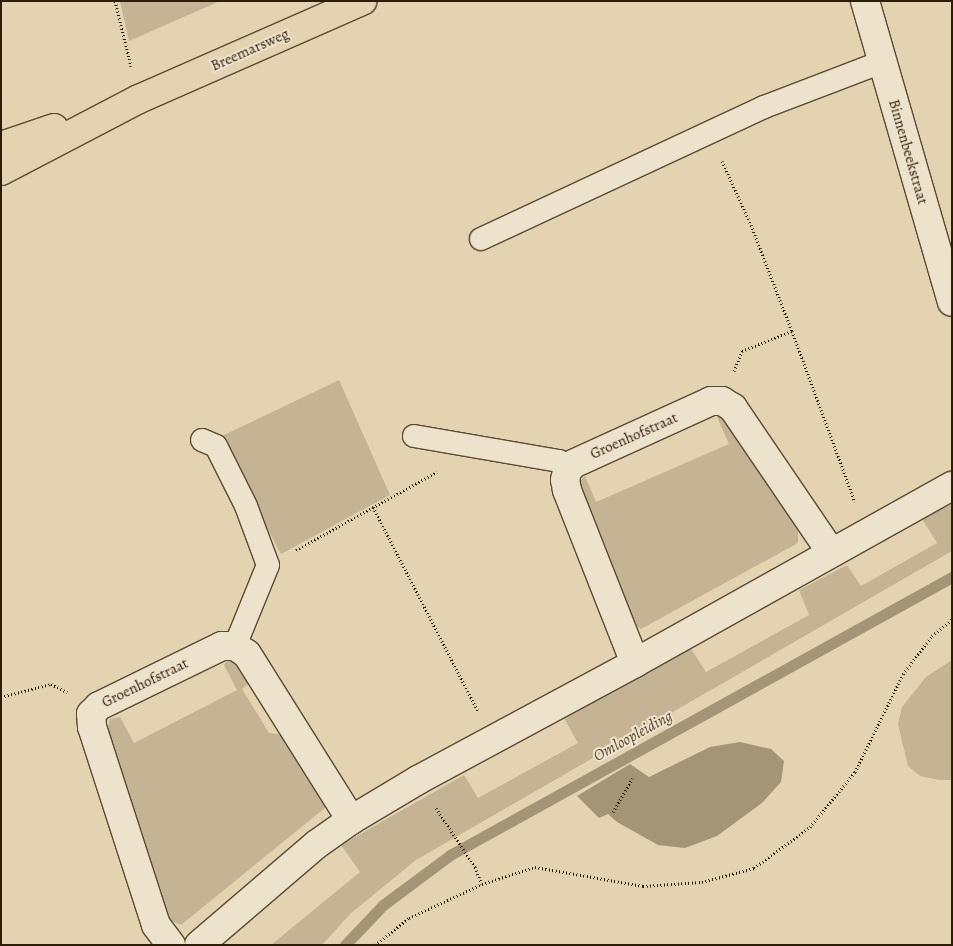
<!DOCTYPE html>
<html>
<head>
<meta charset="utf-8">
<style>
  body { margin:0 }
  #map { position:relative; width:953px; height:946px; overflow:hidden; background:#e3d3b1; font-family:Alegreya,serif }
  div>[style] { position:absolute }
  .green>* { inset:0; background:#c4b494 }
  .water>* { inset:0; background:#a59577 }
  .stream>* { height:11px; margin:-5.5px; padding:0 5.5px; transform-origin:5.5px; border-radius:5.5px; background:#a59577 }
  .path>* { height:3px; margin-top:-1.5px; transform-origin:0; background:repeating-linear-gradient(90deg,#2d1c07 0 1px,transparent 0 3.5px) }
  .roads { filter:drop-shadow(1px 0 #5a4a32) drop-shadow(-1px 0 #5a4a32) drop-shadow(0 1px #5a4a32) drop-shadow(0 -1px #5a4a32) }
  .lane>* { height:22px; margin:-11px; padding:0 11px; transform-origin:11px; border-radius:11px; background:#ede2cc }
  .street>* { height:28px; margin:-14px; padding:0 14px; transform-origin:14px; border-radius:14px; background:#ede2cc }
  .primary>* { height:28px; margin:-14px; padding:0 14px; transform-origin:14px; border-radius:14px; background:#e3d3b1 }
  span { translate:-50% -50%; white-space:nowrap; text-align:center; line-height:1.15; -webkit-text-stroke:4px #ede2cc; paint-order:stroke }
  .street-label { font-size:15px; color:#2d1c07 }
  .water-label { font-size:16px; color:#57462e; font-style:italic }
  .frame { position:absolute; inset:0; border:2px solid #2d1c07; pointer-events:none }
</style>
</head>
<body>
<div id="map">
  <div class="green">
    <i style="clip-path:polygon(120px 1px,220px 1px,129px 41px)"></i>
    <i style="clip-path:polygon(339px 380px,390px 495px,281px 554px,256px 507px,222px 436px)"></i>
    <i style="clip-path:polygon(721px 413px,798px 528px,798px 543px,641px 629px,635px 625px,631px 619px,579px 482px,585px 476px,596px 502px,729px 444px,717px 417px)"></i>
    <i style="clip-path:polygon(952px 504px,952px 551px,416px 860px,350px 914px,322px 945px,271px 945px,360px 872px,341px 845px,464px 775px,478px 798px,578px 743px,564px 718px,691px 649px,706px 672px,809px 615px,799px 590px,847px 565px,861px 586px,937px 543px,922px 519px)"></i>
    <i style="clip-path:polygon(229px 658px,234px 659px,251px 682px,242px 689px,269px 733px,285px 735px,320px 791px,326px 807px,181px 925px,168px 919px,107px 731px,108px 725px,110px 719px,120px 717px,134px 743px,237px 690px,224px 665px)"></i>
    <i style="clip-path:polygon(952px 660px,952px 780px,939px 780px,920px 776px,908px 766px,898px 724px,902px 707px,926px 677px)"></i>
  </div>
  <div class="water">
    <i style="clip-path:polygon(740px 742px,771px 749px,784px 761px,781px 782px,762px 803px,717px 836px,685px 848px,658px 845px,617px 822px,608px 814px,599px 818px,577px 796px,630px 764px,649px 777px,710px 747px)"></i>
  </div>
  <div class="stream">
    <i style="left:345px;top:945px;width:55px;rotate:-46.5deg"></i>
    <i style="left:383px;top:905px;width:84px;rotate:-36.7deg"></i>
    <i style="left:450px;top:855px;width:574px;rotate:-28.98deg"></i>
  </div>
  <div class="path">
    <i style="left:115px;top:1px;width:67px;rotate:76.2deg"></i>
    <i style="left:722px;top:161px;width:70px;rotate:65.6deg"></i>
    <i style="left:751px;top:225px;width:114px;rotate:68.9deg"></i>
    <i style="left:792px;top:331px;width:182px;rotate:69.8deg"></i>
    <i style="left:734px;top:371px;width:22px;rotate:-68deg"></i>
    <i style="left:742px;top:351px;width:54px;rotate:-21.8deg"></i>
    <i style="left:373px;top:507px;width:229px;rotate:62.8deg"></i>
    <i style="left:296px;top:550px;width:161px;rotate:-29deg"></i>
    <i style="left:1px;top:697px;width:52px;rotate:-14.6deg"></i>
    <i style="left:51px;top:684px;width:18px;rotate:27deg"></i>
    <i style="left:436px;top:808px;width:71px;rotate:56.5deg"></i>
    <i style="left:475px;top:867px;width:18px;rotate:68deg"></i>
    <i style="left:613px;top:812px;width:39px;rotate:-60deg"></i>
    <i style="left:375px;top:945px;width:43px;rotate:-38.5deg"></i>
    <i style="left:409px;top:918px;width:81px;rotate:-25deg"></i>
    <i style="left:482px;top:884px;width:56px;rotate:-17.8deg"></i>
    <i style="left:535px;top:867px;width:110px;rotate:10deg"></i>
    <i style="left:643px;top:886px;width:59px;rotate:-3.9deg"></i>
    <i style="left:702px;top:882px;width:54px;rotate:-15.1deg"></i>
    <i style="left:754px;top:868px;width:69px;rotate:-36.2deg"></i>
    <i style="left:810px;top:827px;width:71px;rotate:-50.7deg"></i>
    <i style="left:855px;top:772px;width:109px;rotate:-63.9deg"></i>
    <i style="left:903px;top:674px;width:48px;rotate:-52.7deg"></i>
    <i style="left:932px;top:636px;width:26px;rotate:-40deg"></i>
  </div>
  <div class="roads">
    <div class="lane">
      <i style="left:481px;top:239px;width:312px;rotate:-25deg"></i>
      <i style="left:764px;top:107px;width:126px;rotate:-20.9deg"></i>
      <i style="left:414px;top:436px;width:147px;rotate:9.8deg"></i>
      <i style="left:559px;top:461px;width:12px;rotate:35deg"></i>
      <i style="left:202px;top:440px;width:15px;rotate:23deg"></i>
      <i style="left:216px;top:446px;width:67px;rotate:63.4deg"></i>
      <i style="left:246px;top:506px;width:63px;rotate:69.6deg"></i>
      <i style="left:268px;top:565px;width:87px;rotate:112.2deg"></i>
    </div>
    <div class="street">
      <i style="left:865px;top:1px;width:313px;rotate:73.9deg"></i>
      <i style="left:635px;top:663px;width:186px;rotate:-111.5deg"></i>
      <i style="left:567px;top:490px;width:10px;rotate:-101deg"></i>
      <i style="left:565px;top:480px;width:9px;rotate:-77deg"></i>
      <i style="left:567px;top:471px;width:9px;rotate:-49deg"></i>
      <i style="left:573px;top:464px;width:152px;rotate:-24.5deg"></i>
      <i style="left:711px;top:401px;width:11px"></i>
      <i style="left:722px;top:401px;width:13px;rotate:32deg"></i>
      <i style="left:733px;top:408px;width:174px;rotate:55.8deg"></i>
      <i style="left:171px;top:945px;width:25px;rotate:-127deg"></i>
      <i style="left:156px;top:925px;width:208px;rotate:-107.9deg"></i>
      <i style="left:92px;top:727px;width:13px;rotate:-94deg"></i>
      <i style="left:91px;top:714px;width:11px;rotate:-45deg"></i>
      <i style="left:99px;top:706px;width:137px;rotate:-26deg"></i>
      <i style="left:222px;top:646px;width:13px"></i>
      <i style="left:235px;top:646px;width:14px;rotate:34deg"></i>
      <i style="left:247px;top:654px;width:196px;rotate:57.9deg"></i>
      <i style="left:199px;top:945px;width:155px;rotate:-40.6deg"></i>
      <i style="left:317px;top:844px;width:42px;rotate:-35.2deg"></i>
      <i style="left:351px;top:820px;width:78px;rotate:-30.8deg"></i>
      <i style="left:418px;top:780px;width:247px;rotate:-28.3deg"></i>
      <i style="left:635px;top:663px;width:363px;rotate:-29.2deg"></i>
    </div>
    <div class="primary">
      <i style="left:1px;top:146px;width:56px;rotate:-18.8deg"></i>
      <i style="left:1px;top:171px;width:156px;rotate:-27.6deg"></i>
      <i style="left:139px;top:99px;width:244px;rotate:-23.7deg"></i>
    </div>
  </div>
  <div class="street-label">
    <span style="left:250px;top:50px;rotate:-24deg">Breemarsweg</span>
    <span style="left:908px;top:152px;rotate:74deg">Binnenbeekstraat</span>
    <span style="left:634px;top:436px;rotate:-24deg">Groenhofstraat</span>
    <span style="left:145px;top:683px;rotate:-26deg">Groenhofstraat</span>
  </div>
  <div class="water-label">
    <span style="left:633px;top:736px;rotate:-29deg">Omloopleiding</span>
  </div>
  <div class="frame"></div>
</div>
</body>
</html>
